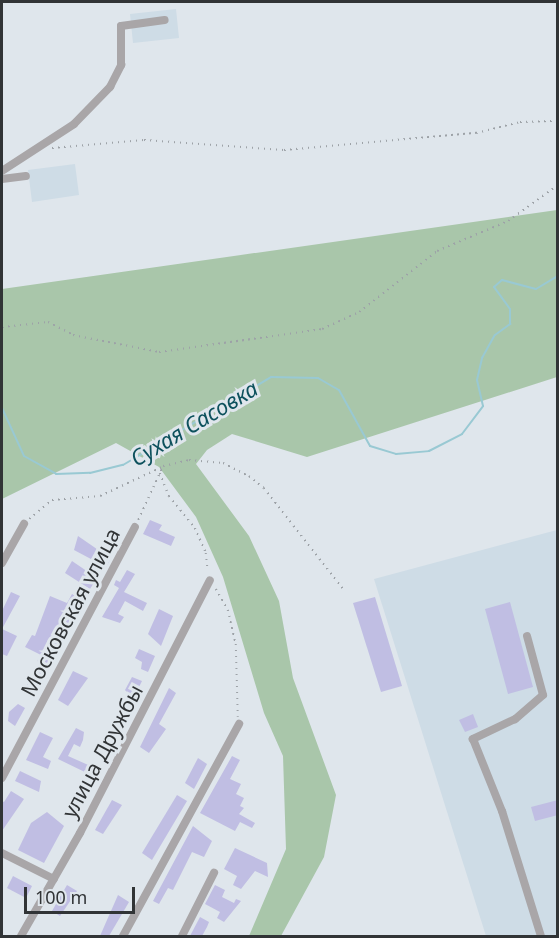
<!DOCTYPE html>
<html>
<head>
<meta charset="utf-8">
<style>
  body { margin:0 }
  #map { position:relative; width:559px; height:938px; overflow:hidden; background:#dfe6ec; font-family:"Noto Sans",sans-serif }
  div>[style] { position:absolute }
  .built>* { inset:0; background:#cedce6 }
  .green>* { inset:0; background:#a9c6aa }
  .stream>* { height:2px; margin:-1px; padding:0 1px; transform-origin:1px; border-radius:1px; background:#99c9d3 }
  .building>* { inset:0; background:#c0bee3 }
  .path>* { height:1.5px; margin-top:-0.75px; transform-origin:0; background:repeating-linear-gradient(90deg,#9da2a7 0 1.5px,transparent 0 6px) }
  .minor>* { height:8px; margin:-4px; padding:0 4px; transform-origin:4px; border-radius:4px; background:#a9a6a8 }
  span { translate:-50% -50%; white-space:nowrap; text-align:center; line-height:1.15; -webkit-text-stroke:6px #dfe6ec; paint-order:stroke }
  .street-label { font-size:21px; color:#313436 }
  .water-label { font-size:22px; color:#0d515d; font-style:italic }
  .frame { position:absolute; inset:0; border:3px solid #313436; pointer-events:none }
  .scale { position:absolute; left:24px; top:887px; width:111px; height:27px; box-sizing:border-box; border:3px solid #313436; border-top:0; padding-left:8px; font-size:18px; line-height:21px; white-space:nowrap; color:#313436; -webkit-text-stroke:4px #dfe6ec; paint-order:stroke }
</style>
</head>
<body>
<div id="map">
  <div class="built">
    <i style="clip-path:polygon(176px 9px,179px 38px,133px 43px,130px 14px)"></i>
    <i style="clip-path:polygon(75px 164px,79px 195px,32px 202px,28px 170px)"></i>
    <i style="clip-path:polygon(557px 530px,557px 936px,486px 936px,374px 579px)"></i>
  </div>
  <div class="green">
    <i style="clip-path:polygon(557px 210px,557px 377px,307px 457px,232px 434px,207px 450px,196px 464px,249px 536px,279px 601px,293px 678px,336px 795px,324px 857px,281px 936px,249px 936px,286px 849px,283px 756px,264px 713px,223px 577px,196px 517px,159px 467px,116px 443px,2px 499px,2px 289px)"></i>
  </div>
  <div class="stream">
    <i style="left:2px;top:408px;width:53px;rotate:65.4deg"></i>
    <i style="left:24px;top:456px;width:37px;rotate:29deg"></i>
    <i style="left:56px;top:474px;width:34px;rotate:-2deg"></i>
    <i style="left:90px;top:473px;width:34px;rotate:-14deg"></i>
    <i style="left:123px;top:465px;width:172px;rotate:-30.7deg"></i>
    <i style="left:271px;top:377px;width:47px;rotate:1.2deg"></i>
    <i style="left:318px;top:378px;width:24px;rotate:30deg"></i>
    <i style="left:339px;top:390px;width:64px;rotate:61deg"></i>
    <i style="left:370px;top:446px;width:27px;rotate:17deg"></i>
    <i style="left:396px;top:454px;width:33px;rotate:-5deg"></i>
    <i style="left:429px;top:451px;width:37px;rotate:-27deg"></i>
    <i style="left:462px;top:434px;width:35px;rotate:-53deg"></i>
    <i style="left:483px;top:406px;width:27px;rotate:-103deg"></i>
    <i style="left:477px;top:380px;width:23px;rotate:-77deg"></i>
    <i style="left:482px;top:358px;width:26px;rotate:-61deg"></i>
    <i style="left:495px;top:335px;width:19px;rotate:-36deg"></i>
    <i style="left:510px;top:324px;width:15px;rotate:-90deg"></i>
    <i style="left:510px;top:309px;width:27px;rotate:-126deg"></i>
    <i style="left:494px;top:287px;width:11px;rotate:-41deg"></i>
    <i style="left:502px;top:280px;width:35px;rotate:15deg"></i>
    <i style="left:536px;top:289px;width:26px;rotate:-31deg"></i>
  </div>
  <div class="building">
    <i style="clip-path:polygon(150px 520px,162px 525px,159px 530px,175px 537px,171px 546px,143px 534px)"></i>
    <i style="clip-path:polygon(78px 536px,107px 556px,110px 560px,106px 567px,74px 550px)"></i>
    <i style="clip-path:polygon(72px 561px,97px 578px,90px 589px,65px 573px)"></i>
    <i style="clip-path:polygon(127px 570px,135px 574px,124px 592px,147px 603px,143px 611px,125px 601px,118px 614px,124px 617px,120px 623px,102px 617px,119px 588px,114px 585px,116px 580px,120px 582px)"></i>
    <i style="clip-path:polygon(11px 592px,20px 596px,2px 629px,17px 636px,7px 656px,2px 654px,2px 611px)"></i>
    <i style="clip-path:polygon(72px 594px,84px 601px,48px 667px,37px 661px,41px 655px,25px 647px,32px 635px,35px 636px,50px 596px,67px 603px)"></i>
    <i style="clip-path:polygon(375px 597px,402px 686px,381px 692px,353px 603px)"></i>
    <i style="clip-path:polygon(510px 602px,533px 687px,508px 694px,485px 609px)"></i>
    <i style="clip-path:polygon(159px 609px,173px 616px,161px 646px,148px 634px)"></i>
    <i style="clip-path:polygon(139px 649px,155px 656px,148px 672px,141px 669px,142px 662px,135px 658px)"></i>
    <i style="clip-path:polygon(43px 666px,49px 669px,32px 697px,23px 692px,33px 674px,37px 676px)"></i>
    <i style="clip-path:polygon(73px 671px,88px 678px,68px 706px,58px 700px)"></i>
    <i style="clip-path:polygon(132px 677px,142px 681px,133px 699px,125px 690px)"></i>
    <i style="clip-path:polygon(169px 688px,176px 693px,159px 724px,166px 729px,149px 753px,140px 747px)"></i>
    <i style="clip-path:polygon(18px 704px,25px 708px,15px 726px,8px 721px,9px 712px)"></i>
    <i style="clip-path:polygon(473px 714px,478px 727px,465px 732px,459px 720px)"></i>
    <i style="clip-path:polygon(76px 728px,84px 732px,83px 740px,80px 747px,74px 744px,68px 756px,95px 768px,91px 775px,58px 759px)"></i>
    <i style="clip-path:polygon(40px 732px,53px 738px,43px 757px,51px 761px,48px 769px,26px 760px)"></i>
    <i style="clip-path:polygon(232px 756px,240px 760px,230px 779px,241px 784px,236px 794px,244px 798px,240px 806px,244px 808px,239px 814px,255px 823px,252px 828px,240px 822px,235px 831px,200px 813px)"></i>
    <i style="clip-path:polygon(198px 758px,207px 764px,194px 789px,185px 783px)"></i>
    <i style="clip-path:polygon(20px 771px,41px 781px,39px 792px,15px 781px)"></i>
    <i style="clip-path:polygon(11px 791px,24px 799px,2px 831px,2px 801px,4px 802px)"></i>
    <i style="clip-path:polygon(177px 795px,187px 801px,152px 860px,142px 853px)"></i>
    <i style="clip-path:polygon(112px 800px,122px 805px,103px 834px,95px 830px)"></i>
    <i style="clip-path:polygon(558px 800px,558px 815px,535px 821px,531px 807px)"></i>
    <i style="clip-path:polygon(47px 812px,64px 826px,44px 863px,18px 850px,31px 823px)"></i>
    <i style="clip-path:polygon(193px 826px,212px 841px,204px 857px,192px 852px,173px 890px,168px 888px,159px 904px,153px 901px)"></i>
    <i style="clip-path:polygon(235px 848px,267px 863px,268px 877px,255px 871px,241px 889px,233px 885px,237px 876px,224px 869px)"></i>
    <i style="clip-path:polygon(13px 876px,32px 886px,26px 898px,7px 888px)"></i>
    <i style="clip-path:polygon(67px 885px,77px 891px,60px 916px,52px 911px)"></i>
    <i style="clip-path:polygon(215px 885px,225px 890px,222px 897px,234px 903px,236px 899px,241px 901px,224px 922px,217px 918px,220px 912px,205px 904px)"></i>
    <i style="clip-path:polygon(118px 895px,129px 902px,109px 936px,100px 936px)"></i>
    <i style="clip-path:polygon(200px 917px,209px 922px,207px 927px,202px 936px,190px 936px)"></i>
  </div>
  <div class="path">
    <i style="left:52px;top:148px;width:92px;rotate:-5deg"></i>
    <i style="left:144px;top:140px;width:140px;rotate:4.1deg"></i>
    <i style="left:284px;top:150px;width:193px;rotate:-5.1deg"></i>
    <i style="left:476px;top:133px;width:45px;rotate:-14deg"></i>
    <i style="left:520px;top:122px;width:38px;rotate:-2deg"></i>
    <i style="left:2px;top:327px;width:46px;rotate:-6.2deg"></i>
    <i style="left:48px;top:322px;width:28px;rotate:27deg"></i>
    <i style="left:73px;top:335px;width:88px;rotate:11.2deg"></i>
    <i style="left:159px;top:352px;width:165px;rotate:-8deg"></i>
    <i style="left:322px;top:329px;width:41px;rotate:-24.7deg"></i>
    <i style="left:359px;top:312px;width:99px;rotate:-38deg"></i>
    <i style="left:437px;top:251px;width:77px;rotate:-22.9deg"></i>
    <i style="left:508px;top:221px;width:62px;rotate:-35.8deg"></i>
    <i style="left:160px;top:473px;width:25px;rotate:69deg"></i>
    <i style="left:169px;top:496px;width:41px;rotate:50.9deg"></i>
    <i style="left:195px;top:528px;width:27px;rotate:66deg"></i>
    <i style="left:206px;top:553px;width:18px;rotate:84deg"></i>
    <i style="left:29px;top:519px;width:30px;rotate:-40deg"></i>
    <i style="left:52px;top:500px;width:48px;rotate:-4.8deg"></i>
    <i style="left:100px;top:496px;width:68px;rotate:-25.1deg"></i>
    <i style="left:138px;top:520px;width:60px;rotate:-65.2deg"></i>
    <i style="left:163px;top:466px;width:27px;rotate:-13deg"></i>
    <i style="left:189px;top:460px;width:34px;rotate:5deg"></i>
    <i style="left:223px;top:463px;width:29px;rotate:27deg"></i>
    <i style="left:249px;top:476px;width:19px;rotate:39deg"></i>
    <i style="left:264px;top:488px;width:130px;rotate:51.9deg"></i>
    <i style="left:216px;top:589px;width:24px;rotate:60deg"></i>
    <i style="left:228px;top:610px;width:35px;rotate:77deg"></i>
    <i style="left:236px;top:644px;width:73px;rotate:88.4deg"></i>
  </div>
  <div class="minor">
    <i style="left:2px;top:171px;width:86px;rotate:-33.1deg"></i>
    <i style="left:74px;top:124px;width:52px;rotate:-45.8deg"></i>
    <i style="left:110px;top:87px;width:25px;rotate:-63deg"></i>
    <i style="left:121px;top:65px;width:39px;rotate:-90deg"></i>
    <i style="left:121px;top:26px;width:44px;rotate:-7.8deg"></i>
    <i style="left:2px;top:179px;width:24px;rotate:-7deg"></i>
    <i style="left:2px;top:563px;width:45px;rotate:-60.6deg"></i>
    <i style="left:527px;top:636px;width:61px;rotate:74.8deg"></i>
    <i style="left:543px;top:695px;width:37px;rotate:139deg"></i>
    <i style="left:515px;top:719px;width:47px;rotate:154.5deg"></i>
    <i style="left:473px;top:739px;width:78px;rotate:68.1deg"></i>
    <i style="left:502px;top:811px;width:131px;rotate:72.7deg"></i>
    <i style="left:2px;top:778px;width:284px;rotate:-62.1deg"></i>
    <i style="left:2px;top:853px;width:58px;rotate:26.6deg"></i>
    <i style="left:21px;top:936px;width:119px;rotate:-60.2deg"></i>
    <i style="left:80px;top:833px;width:284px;rotate:-62.8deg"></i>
    <i style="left:123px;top:936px;width:242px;rotate:-61.3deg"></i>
    <i style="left:182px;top:936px;width:71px;rotate:-63.1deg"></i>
  </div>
  <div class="street-label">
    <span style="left:70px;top:612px;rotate:-62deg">Московская улица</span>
    <span style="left:102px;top:751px;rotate:-62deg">улица Дружбы</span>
  </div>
  <div class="water-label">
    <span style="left:194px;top:423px;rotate:-31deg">Сухая Сасовка</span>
  </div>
  <div class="frame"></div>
  <div class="scale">100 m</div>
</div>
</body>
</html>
